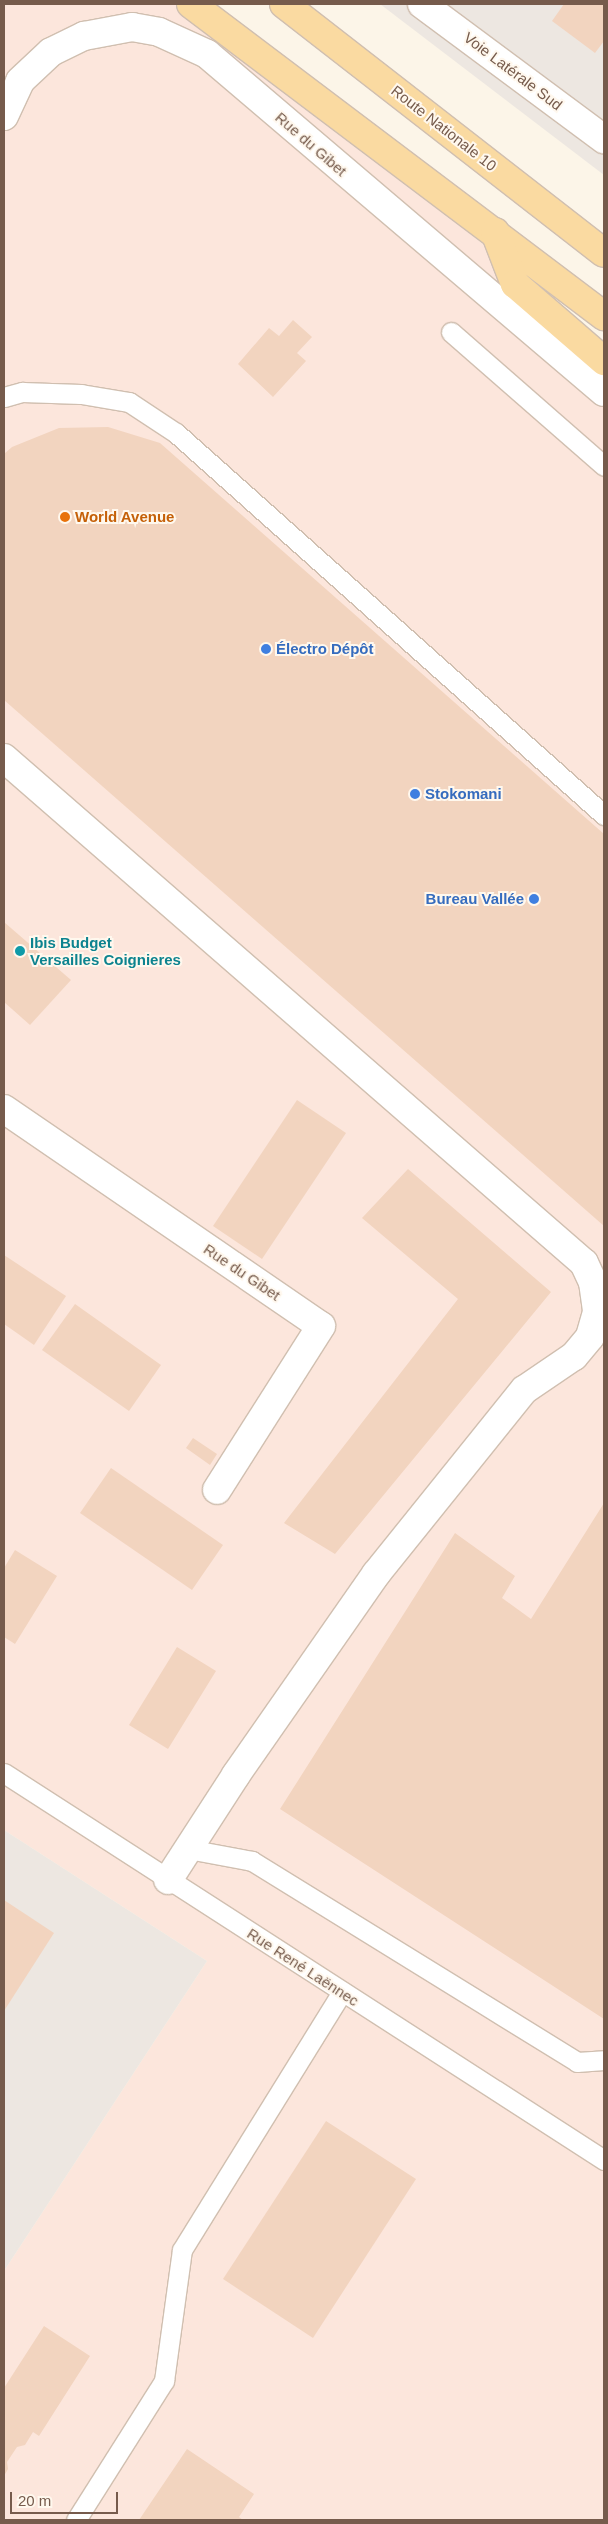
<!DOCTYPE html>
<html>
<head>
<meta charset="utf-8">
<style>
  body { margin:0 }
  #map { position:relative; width:608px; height:2524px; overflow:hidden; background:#fcf5e8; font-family:Helvetica,sans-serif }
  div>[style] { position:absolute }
  .commercial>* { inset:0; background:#fce6dc }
  .industrial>* { inset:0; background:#ede7e1 }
  .building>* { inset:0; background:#f2d4bf }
  .roads { filter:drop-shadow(1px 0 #d0bfb0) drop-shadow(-1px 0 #d0bfb0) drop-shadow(0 1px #d0bfb0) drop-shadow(0 -1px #d0bfb0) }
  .service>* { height:19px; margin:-9.5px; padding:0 9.5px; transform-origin:9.5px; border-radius:9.5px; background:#fff }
  .minor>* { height:28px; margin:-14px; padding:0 14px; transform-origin:14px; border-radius:14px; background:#fff }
  .primary>* { height:28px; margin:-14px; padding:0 14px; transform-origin:14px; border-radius:14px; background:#fadaa1 }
  .dots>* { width:14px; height:14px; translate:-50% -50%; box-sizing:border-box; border:2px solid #fff8ee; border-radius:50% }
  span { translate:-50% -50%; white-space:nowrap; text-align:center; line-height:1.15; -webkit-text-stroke:4px #fff8ee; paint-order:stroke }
  .street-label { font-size:15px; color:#765b4c }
  .food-label { font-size:15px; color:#c56008; font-weight:700 }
  .left { translate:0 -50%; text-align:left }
  .shop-label { font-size:15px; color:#366cbe; font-weight:700 }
  .right { translate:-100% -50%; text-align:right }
  .culture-label { font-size:15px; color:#0d838f; font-weight:700 }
  .frame { position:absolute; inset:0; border:5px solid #765b4c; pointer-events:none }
  .scale { position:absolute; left:10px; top:2492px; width:108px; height:22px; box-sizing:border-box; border:2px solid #765b4c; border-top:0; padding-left:6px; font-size:15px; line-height:18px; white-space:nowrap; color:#765b4c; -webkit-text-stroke:4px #fff8ee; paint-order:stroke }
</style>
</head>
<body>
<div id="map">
  <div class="commercial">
    <i style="clip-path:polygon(4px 4px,186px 4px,604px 342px,604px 2520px,4px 2520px,4px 2271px,207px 1961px,4px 1830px)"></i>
  </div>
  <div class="industrial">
    <i style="clip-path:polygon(380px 4px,604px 4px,604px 175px)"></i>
    <i style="clip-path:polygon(4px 1830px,207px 1961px,4px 2271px)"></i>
  </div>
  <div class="building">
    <i style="clip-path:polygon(564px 4px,604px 4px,604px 41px,595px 53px,552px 21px)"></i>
    <i style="clip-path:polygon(293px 320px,312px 337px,297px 353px,306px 361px,273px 397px,238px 364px,269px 328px,279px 336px)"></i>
    <i style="clip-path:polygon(108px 427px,160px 443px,604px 834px,604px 1226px,4px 700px,4px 454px,12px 447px,59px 428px)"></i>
    <i style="clip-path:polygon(4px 922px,71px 980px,30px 1025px,4px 1002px)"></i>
    <i style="clip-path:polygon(297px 1100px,346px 1133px,262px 1259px,213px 1226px)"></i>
    <i style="clip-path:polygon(408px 1169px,551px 1292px,335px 1554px,284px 1523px,458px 1299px,362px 1218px)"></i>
    <i style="clip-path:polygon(4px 1255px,66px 1296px,34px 1345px,4px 1324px)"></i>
    <i style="clip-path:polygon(75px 1304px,161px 1365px,129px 1411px,42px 1350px)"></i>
    <i style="clip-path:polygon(193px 1438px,217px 1454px,210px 1465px,186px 1448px)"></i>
    <i style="clip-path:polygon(111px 1468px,223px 1545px,192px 1590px,80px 1513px)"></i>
    <i style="clip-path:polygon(604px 1503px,604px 2019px,280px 1809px,455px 1533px,515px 1576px,502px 1598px,531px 1619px)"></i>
    <i style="clip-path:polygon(15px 1550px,57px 1576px,15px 1644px,4px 1637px,4px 1568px)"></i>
    <i style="clip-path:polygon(177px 1647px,216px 1671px,168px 1749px,129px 1725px)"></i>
    <i style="clip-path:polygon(4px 1900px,54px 1933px,4px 2011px)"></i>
    <i style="clip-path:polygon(326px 2121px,416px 2179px,313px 2338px,223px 2279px)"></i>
    <i style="clip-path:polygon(44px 2326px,90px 2356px,39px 2436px,33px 2432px,25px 2445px,17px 2447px,7px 2462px,8px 2469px,4px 2476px,4px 2388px)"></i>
    <i style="clip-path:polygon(187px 2449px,254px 2494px,239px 2517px,243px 2520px,139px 2520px)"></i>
  </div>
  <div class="roads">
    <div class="service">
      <i style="left:451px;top:332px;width:203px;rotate:41.2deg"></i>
      <i style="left:4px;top:397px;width:19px;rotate:-16deg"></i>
      <i style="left:22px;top:392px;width:59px;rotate:1.9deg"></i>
      <i style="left:81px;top:394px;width:49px;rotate:9.5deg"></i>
      <i style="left:129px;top:402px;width:56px;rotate:33.4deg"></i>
      <i style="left:176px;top:433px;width:574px;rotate:41.75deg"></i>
      <i style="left:4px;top:1773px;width:714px;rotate:32.82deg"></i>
      <i style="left:188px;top:1849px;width:65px;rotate:10.6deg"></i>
      <i style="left:252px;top:1861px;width:382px;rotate:31.7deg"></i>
      <i style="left:577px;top:2062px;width:27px;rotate:-4deg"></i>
      <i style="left:76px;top:2520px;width:165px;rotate:-57.7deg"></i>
      <i style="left:164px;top:2381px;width:132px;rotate:-82.2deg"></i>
      <i style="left:182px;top:2250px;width:304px;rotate:-58.2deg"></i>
    </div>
    <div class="minor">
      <i style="left:422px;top:4px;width:227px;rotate:36.6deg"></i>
      <i style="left:4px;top:116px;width:38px;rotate:-65deg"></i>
      <i style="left:20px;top:81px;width:42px;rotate:-43.1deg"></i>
      <i style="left:51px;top:52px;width:37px;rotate:-26deg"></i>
      <i style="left:84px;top:36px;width:49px;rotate:-10.6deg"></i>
      <i style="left:132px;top:27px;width:27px;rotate:10deg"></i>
      <i style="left:159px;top:32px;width:53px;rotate:24.6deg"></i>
      <i style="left:207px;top:54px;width:521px;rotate:40.41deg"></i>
      <i style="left:4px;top:758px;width:769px;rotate:41.05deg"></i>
      <i style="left:584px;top:1263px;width:21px;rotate:65deg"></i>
      <i style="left:593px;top:1282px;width:30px;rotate:82deg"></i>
      <i style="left:597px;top:1312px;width:26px;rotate:106deg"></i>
      <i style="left:590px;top:1337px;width:25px;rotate:130deg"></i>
      <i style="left:574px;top:1356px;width:60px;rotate:145.8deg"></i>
      <i style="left:524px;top:1390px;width:236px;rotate:128.8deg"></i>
      <i style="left:376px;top:1574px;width:245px;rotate:124.9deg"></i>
      <i style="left:236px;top:1775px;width:125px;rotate:122.9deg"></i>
      <i style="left:4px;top:1109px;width:384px;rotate:34.4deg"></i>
      <i style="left:321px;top:1326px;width:194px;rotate:122.4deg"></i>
    </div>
    <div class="primary">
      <i style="left:191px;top:4px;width:518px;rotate:37.07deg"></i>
      <i style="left:284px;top:4px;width:405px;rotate:37.9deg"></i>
      <i style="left:495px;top:232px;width:56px;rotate:69deg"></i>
      <i style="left:515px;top:284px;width:118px;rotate:40.9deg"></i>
    </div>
  </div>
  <div class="dots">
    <i style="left:65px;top:517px;background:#e8710a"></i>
    <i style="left:266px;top:649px;background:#3f7fe0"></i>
    <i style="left:415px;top:794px;background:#3f7fe0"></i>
    <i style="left:534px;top:899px;background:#3f7fe0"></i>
    <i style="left:20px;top:951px;background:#0f9aa8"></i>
  </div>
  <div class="street-label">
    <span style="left:513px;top:71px;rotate:37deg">Voie Latérale Sud</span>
    <span style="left:444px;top:128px;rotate:38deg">Route Nationale 10</span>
    <span style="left:311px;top:144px;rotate:41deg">Rue du Gibet</span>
    <span style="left:242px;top:1272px;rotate:34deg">Rue du Gibet</span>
    <span style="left:303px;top:1967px;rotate:33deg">Rue René Laënnec</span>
  </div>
  <div class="food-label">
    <span class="left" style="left:75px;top:517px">World Avenue</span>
  </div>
  <div class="shop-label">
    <span class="left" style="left:276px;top:649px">Électro Dépôt</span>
    <span class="left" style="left:425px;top:794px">Stokomani</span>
    <span class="right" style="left:524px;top:899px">Bureau Vallée</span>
  </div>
  <div class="culture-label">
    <span class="left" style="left:30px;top:951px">Ibis Budget<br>Versailles Coignieres</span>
  </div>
  <div class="frame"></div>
  <div class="scale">20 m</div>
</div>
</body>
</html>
